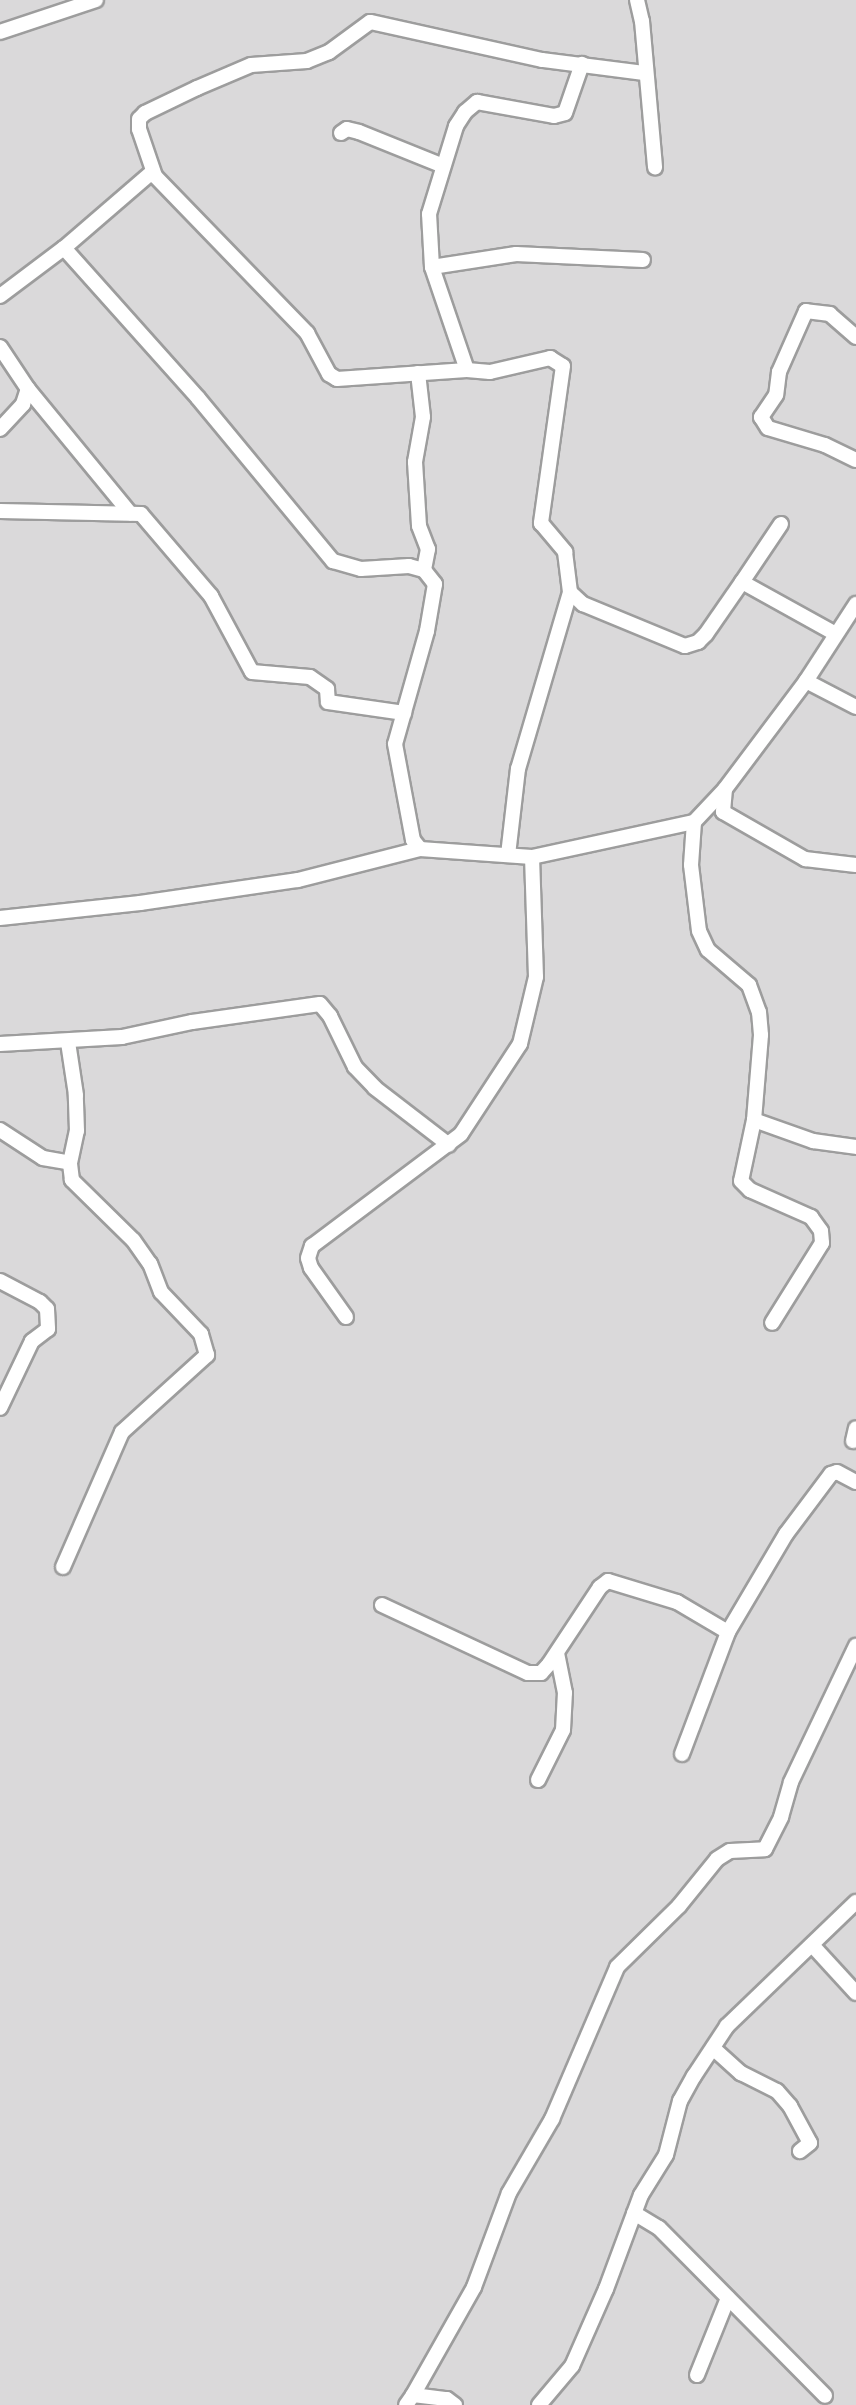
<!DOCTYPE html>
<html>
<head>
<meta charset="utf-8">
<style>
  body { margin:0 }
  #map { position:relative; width:856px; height:2405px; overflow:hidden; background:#ede8e3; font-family:"Roboto Condensed",sans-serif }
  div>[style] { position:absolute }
  .residential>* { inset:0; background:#dad9da }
  .roads { filter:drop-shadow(2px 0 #9d9d9d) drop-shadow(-2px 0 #9d9d9d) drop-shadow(0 2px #9d9d9d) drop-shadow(0 -2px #9d9d9d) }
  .minor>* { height:14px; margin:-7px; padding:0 7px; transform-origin:7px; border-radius:7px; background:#fff }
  span { translate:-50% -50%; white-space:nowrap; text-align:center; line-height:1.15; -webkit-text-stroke:6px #fff; paint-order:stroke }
</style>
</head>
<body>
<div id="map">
  <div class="residential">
    <i style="clip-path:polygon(0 0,856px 0,856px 2405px,0 2405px)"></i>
  </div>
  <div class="roads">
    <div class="minor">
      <i style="left:637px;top:0;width:22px;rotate:77deg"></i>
      <i style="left:642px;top:21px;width:147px;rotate:84.9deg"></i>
      <i style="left:0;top:32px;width:101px;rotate:-18.4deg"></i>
      <i style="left:644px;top:73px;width:103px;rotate:-172.7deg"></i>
      <i style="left:542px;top:60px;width:176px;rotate:-167.5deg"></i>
      <i style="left:370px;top:22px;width:51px;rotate:143.8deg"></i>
      <i style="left:329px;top:52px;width:24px;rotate:158deg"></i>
      <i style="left:307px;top:61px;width:56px;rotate:175.9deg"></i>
      <i style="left:251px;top:65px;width:59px;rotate:156.9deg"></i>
      <i style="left:197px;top:88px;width:58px;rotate:154.3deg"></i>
      <i style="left:145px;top:113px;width:8px;rotate:135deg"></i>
      <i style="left:139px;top:119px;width:10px;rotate:90deg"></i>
      <i style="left:139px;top:129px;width:50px;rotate:71.2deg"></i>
      <i style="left:155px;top:176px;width:219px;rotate:45.9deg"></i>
      <i style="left:307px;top:333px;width:47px;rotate:61.8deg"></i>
      <i style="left:329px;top:374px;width:9px;rotate:32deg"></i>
      <i style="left:337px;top:379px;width:130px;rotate:-4deg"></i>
      <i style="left:467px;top:370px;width:23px;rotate:5deg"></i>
      <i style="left:490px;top:372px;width:62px;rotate:-13.1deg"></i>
      <i style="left:550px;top:358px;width:15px;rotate:32deg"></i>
      <i style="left:563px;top:366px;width:159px;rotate:98deg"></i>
      <i style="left:541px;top:523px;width:38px;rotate:50deg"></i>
      <i style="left:565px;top:552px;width:40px;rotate:82.9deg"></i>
      <i style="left:570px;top:592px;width:18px;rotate:43deg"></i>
      <i style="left:583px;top:604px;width:110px;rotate:22.4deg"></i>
      <i style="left:685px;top:646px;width:14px;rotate:-17deg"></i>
      <i style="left:698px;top:642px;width:11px;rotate:-45deg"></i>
      <i style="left:706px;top:634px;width:63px;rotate:-55.3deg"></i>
      <i style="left:341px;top:133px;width:7px;rotate:-34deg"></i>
      <i style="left:347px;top:129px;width:12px;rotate:14deg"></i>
      <i style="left:359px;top:132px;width:91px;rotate:22deg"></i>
      <i style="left:64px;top:248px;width:201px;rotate:48.2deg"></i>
      <i style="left:198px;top:398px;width:212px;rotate:50.4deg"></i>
      <i style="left:333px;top:561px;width:29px;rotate:16deg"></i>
      <i style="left:361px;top:569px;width:48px;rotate:-3.6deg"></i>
      <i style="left:409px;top:566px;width:16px;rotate:15deg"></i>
      <i style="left:424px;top:570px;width:18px;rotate:52deg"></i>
      <i style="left:435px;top:584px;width:48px;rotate:99.7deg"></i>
      <i style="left:427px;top:631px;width:117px;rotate:105.8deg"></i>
      <i style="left:395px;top:744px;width:98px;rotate:79.4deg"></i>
      <i style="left:413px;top:840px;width:11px;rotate:52deg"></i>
      <i style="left:420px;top:849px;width:112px;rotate:4.1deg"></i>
      <i style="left:532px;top:857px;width:166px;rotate:-12.2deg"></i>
      <i style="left:694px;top:822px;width:45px;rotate:-46.8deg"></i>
      <i style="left:725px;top:789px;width:135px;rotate:-53.1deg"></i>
      <i style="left:806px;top:681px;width:92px;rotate:-57deg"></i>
      <i style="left:432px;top:267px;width:85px;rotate:-8.8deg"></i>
      <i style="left:516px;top:254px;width:127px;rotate:2.7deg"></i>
      <i style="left:0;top:296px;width:80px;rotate:-36.9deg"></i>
      <i style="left:64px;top:248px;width:116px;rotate:-40.8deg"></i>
      <i style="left:856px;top:337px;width:35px;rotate:-139deg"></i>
      <i style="left:830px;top:314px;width:24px;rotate:-173deg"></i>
      <i style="left:806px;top:311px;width:67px;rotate:113.9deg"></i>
      <i style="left:779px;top:372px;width:23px;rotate:97deg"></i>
      <i style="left:776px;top:395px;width:27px;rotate:124deg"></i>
      <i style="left:761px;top:417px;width:13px;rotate:58deg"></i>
      <i style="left:768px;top:428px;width:59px;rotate:16.6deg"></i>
      <i style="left:825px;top:445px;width:34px;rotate:26deg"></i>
      <i style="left:0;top:347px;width:50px;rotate:56.3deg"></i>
      <i style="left:28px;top:389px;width:161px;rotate:50.6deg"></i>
      <i style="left:467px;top:370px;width:109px;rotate:-108.8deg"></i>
      <i style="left:432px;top:267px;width:53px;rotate:-93.2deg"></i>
      <i style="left:429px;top:214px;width:92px;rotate:-72.9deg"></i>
      <i style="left:456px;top:126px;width:17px;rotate:-57deg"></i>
      <i style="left:465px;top:112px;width:16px;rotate:-40deg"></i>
      <i style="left:477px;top:102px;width:78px;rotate:10.3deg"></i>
      <i style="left:554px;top:116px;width:11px;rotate:-15deg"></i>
      <i style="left:565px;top:113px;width:52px;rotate:-70.9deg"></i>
      <i style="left:418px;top:373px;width:44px;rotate:83.5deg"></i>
      <i style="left:423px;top:417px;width:46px;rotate:100.1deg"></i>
      <i style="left:415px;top:462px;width:64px;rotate:86.4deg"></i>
      <i style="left:419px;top:526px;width:25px;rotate:69deg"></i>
      <i style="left:428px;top:549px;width:21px;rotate:101deg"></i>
      <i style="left:0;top:429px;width:34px;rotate:-47deg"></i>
      <i style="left:23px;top:404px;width:16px;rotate:-72deg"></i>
      <i style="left:0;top:511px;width:141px;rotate:1.2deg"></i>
      <i style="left:141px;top:514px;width:108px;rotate:49.5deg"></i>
      <i style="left:211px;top:596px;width:86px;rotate:61.7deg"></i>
      <i style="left:252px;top:672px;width:58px;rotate:4.9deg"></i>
      <i style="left:310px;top:677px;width:21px;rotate:35deg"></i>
      <i style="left:327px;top:689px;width:13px;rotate:86deg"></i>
      <i style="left:328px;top:702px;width:77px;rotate:8.2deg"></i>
      <i style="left:781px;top:524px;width:70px;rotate:123.9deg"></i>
      <i style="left:742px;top:582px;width:107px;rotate:29deg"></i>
      <i style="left:806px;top:681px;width:56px;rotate:27.5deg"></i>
      <i style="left:725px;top:789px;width:23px;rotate:95deg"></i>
      <i style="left:723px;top:812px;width:95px;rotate:29.8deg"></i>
      <i style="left:805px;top:859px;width:51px;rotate:6.7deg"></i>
      <i style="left:694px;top:822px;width:43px;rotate:94deg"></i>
      <i style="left:691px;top:865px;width:66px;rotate:83.1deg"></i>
      <i style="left:699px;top:931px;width:21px;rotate:65deg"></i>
      <i style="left:708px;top:950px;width:54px;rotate:40.5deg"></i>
      <i style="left:749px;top:985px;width:29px;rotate:70deg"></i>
      <i style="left:759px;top:1012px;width:23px;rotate:85deg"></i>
      <i style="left:761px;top:1035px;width:85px;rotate:94.7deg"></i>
      <i style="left:754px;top:1120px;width:62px;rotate:102deg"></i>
      <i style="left:741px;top:1181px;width:13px;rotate:45deg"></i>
      <i style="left:750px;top:1190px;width:67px;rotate:23.9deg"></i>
      <i style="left:811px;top:1217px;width:17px;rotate:54deg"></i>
      <i style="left:821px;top:1231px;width:12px;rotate:85deg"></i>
      <i style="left:822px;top:1243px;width:94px;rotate:122deg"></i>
      <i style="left:508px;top:855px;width:87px;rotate:-83.4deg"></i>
      <i style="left:518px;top:769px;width:184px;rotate:-73.6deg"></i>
      <i style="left:0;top:918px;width:141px;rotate:-6.1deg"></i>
      <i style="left:140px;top:903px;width:160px;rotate:-8.3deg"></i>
      <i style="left:298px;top:880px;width:126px;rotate:-14.3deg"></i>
      <i style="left:0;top:1044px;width:122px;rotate:-3.3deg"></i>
      <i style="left:122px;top:1037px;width:72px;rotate:-12.1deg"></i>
      <i style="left:192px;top:1022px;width:129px;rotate:-8deg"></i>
      <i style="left:320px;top:1004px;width:16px;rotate:50deg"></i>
      <i style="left:330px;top:1016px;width:57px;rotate:63.9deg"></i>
      <i style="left:355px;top:1067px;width:29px;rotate:46deg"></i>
      <i style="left:375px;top:1088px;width:93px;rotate:37.6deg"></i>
      <i style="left:754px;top:1120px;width:63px;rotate:19.6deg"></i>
      <i style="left:813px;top:1141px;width:43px;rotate:7.9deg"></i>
      <i style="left:0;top:1130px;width:51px;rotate:33.1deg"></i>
      <i style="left:43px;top:1158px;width:27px;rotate:10deg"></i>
      <i style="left:0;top:1281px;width:45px;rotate:27.7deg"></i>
      <i style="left:40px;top:1302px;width:10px;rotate:45deg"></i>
      <i style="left:47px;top:1309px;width:20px;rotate:87deg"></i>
      <i style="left:48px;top:1329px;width:20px;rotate:143deg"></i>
      <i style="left:32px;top:1341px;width:74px;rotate:115.5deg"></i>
      <i style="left:346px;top:1317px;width:60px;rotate:-125.5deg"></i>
      <i style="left:311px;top:1268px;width:10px;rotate:-107deg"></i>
      <i style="left:308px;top:1258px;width:13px;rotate:-72deg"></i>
      <i style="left:312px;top:1246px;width:186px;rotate:-36.9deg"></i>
      <i style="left:461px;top:1134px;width:108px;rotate:-56.8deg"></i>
      <i style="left:520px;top:1044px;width:69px;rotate:-76.6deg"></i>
      <i style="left:536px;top:977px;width:120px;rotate:-91.9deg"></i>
      <i style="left:853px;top:1441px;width:13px;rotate:-77deg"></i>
      <i style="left:63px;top:1567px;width:147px;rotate:-66.4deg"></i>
      <i style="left:122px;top:1432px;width:115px;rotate:-42.2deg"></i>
      <i style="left:207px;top:1355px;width:22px;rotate:-106deg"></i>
      <i style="left:201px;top:1334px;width:58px;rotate:-133.6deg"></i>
      <i style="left:161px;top:1292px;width:30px;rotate:-111deg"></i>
      <i style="left:150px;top:1264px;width:29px;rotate:-125deg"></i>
      <i style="left:133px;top:1240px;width:86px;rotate:-135.5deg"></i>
      <i style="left:72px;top:1180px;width:17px;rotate:-97deg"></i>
      <i style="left:70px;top:1163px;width:33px;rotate:-78deg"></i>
      <i style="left:77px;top:1131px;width:36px;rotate:-92deg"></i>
      <i style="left:76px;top:1095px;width:54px;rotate:-98.6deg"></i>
      <i style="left:382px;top:1605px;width:161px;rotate:25deg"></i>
      <i style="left:528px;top:1673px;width:13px"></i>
      <i style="left:541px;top:1673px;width:12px;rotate:-48deg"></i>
      <i style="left:549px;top:1664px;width:92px;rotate:-56.5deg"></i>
      <i style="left:600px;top:1587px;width:10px;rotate:-37deg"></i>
      <i style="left:608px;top:1581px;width:72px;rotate:16.9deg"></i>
      <i style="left:677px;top:1602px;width:59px;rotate:30.5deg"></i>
      <i style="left:728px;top:1632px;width:114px;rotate:-59.4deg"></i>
      <i style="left:786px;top:1534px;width:75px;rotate:-53.1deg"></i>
      <i style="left:831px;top:1474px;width:6px;rotate:-18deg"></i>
      <i style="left:837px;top:1472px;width:21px;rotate:28deg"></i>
      <i style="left:682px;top:1754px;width:130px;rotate:-69.3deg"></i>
      <i style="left:538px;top:1780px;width:56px;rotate:-63.4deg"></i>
      <i style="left:563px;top:1730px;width:37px;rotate:-87deg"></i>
      <i style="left:565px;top:1693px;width:41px;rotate:-101.3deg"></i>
      <i style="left:812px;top:1945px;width:65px;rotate:47.5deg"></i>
      <i style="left:713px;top:2048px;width:38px;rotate:42deg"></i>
      <i style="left:741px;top:2073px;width:40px;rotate:26.6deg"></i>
      <i style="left:777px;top:2091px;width:20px;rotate:49deg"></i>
      <i style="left:790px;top:2106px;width:42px;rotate:61.6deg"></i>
      <i style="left:810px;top:2143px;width:13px;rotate:141deg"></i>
      <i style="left:634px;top:2213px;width:29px;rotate:31deg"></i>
      <i style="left:659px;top:2228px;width:236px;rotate:45.3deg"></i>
      <i style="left:697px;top:2375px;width:83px;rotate:-68.1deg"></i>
      <i style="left:413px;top:2395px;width:124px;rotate:-60.5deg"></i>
      <i style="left:474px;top:2287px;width:100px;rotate:-69.6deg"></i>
      <i style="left:509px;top:2193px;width:86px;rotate:-59.8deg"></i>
      <i style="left:552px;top:2119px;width:165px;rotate:-66.8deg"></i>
      <i style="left:617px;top:1967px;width:87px;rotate:-44.5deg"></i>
      <i style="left:679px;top:1906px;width:60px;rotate:-51deg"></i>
      <i style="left:717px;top:1859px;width:15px;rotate:-32deg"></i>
      <i style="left:730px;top:1851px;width:35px;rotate:-3deg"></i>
      <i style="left:765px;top:1849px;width:36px;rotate:-63deg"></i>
      <i style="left:781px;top:1817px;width:36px;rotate:-74deg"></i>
      <i style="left:791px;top:1782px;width:151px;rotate:-64.5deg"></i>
      <i style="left:406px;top:2405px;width:12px;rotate:-55deg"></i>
      <i style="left:413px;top:2395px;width:34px;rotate:7deg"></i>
      <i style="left:447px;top:2399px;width:10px;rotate:37deg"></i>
      <i style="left:539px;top:2405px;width:51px;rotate:-49.8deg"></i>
      <i style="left:572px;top:2366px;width:84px;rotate:-66.2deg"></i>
      <i style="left:606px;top:2289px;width:100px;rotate:-69.6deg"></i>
      <i style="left:641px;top:2195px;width:47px;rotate:-58deg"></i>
      <i style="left:666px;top:2155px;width:56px;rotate:-75.5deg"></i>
      <i style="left:680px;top:2101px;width:29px;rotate:-61deg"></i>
      <i style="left:694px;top:2076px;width:60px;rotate:-56.6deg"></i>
      <i style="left:727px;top:2026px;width:179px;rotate:-43.9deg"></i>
    </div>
  </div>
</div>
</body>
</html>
